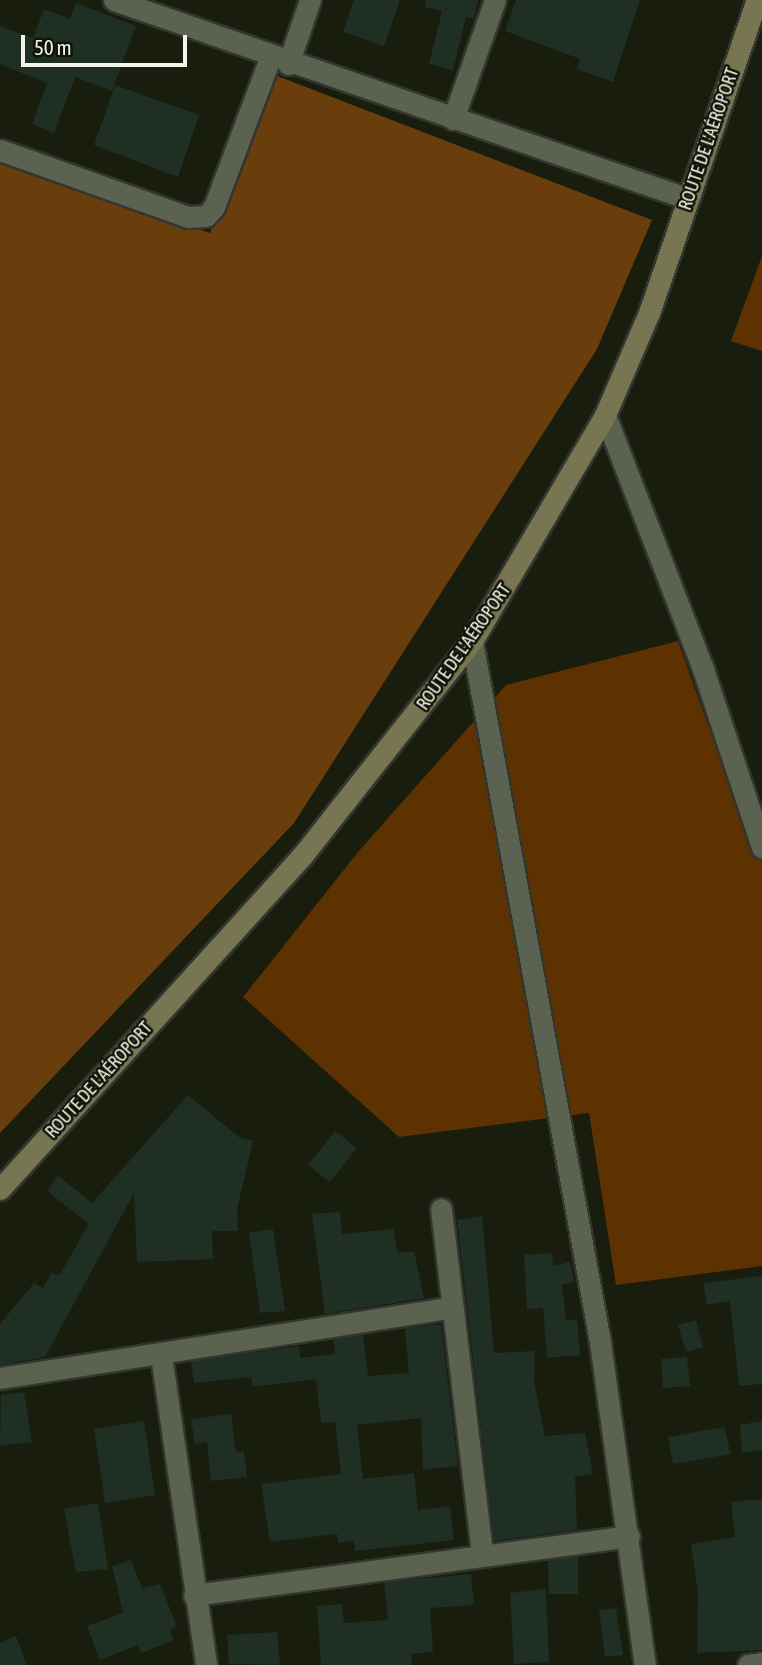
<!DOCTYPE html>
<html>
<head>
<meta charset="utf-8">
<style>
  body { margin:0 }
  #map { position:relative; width:762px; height:1665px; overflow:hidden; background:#181d0e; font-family:"Asap Condensed",sans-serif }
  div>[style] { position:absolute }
  .green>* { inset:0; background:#5d3200 }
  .forest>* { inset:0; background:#6a3e0c }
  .building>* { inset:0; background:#1f2f24 }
  .roads { filter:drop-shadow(2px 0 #33362f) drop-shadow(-2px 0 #33362f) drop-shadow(0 2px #33362f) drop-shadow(0 -2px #33362f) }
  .minor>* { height:21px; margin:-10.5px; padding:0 10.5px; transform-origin:10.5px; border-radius:10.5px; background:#5b6250 }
  .secondary>* { height:21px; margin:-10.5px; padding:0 10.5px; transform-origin:10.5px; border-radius:10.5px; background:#777552 }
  span { translate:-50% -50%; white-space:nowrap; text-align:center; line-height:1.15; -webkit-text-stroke:5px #0f1406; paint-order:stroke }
  .street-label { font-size:18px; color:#f0f4e9 }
  .scale { position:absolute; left:21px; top:35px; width:166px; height:32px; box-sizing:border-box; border:4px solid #f0f4e9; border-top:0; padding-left:9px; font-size:21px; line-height:24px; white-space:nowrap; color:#f0f4e9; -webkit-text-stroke:5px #0f1406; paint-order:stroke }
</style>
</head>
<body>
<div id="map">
  <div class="green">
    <i style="clip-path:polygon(762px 256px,762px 351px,731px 341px)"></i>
    <i style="clip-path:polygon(678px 641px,750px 842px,762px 840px,762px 1266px,616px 1285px,589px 1113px,399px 1137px,243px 997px,358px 852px,506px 685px)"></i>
  </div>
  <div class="forest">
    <i style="clip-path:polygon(272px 74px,652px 220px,597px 349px,294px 823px,0 1133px,0 162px,210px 233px)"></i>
  </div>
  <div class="building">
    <i style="clip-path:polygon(354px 0,400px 0,384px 46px,343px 32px)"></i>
    <i style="clip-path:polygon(426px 0,478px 0,474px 19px,466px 17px,453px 70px,429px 64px,442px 11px,425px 7px)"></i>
    <i style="clip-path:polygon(516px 0,640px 0,613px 82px,577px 69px,580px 59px,505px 31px)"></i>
    <i style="clip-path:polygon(76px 3px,136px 26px,112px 91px,75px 77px,54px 133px,32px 124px,47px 83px,0 64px,0 26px,33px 38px,44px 9px,70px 19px)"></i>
    <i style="clip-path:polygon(115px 85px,199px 115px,178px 177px,94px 145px)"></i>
    <i style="clip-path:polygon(188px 1095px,240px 1138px,253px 1141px,237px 1209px,238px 1231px,212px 1231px,213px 1259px,137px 1262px,134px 1193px,45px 1357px,0 1365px,0 1324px,34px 1283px,43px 1288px,52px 1272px,59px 1276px,89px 1224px,47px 1191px,58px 1176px,92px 1203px)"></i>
    <i style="clip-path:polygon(335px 1131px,357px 1148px,330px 1182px,308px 1165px)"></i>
    <i style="clip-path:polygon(340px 1212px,342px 1234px,394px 1229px,397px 1253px,414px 1251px,424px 1298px,325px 1314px,312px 1214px)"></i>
    <i style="clip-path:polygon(482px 1216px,494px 1353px,535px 1351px,534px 1382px,545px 1436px,585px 1433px,593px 1474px,575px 1477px,577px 1530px,494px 1541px,457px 1220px)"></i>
    <i style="clip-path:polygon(273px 1229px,285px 1311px,260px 1313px,249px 1233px)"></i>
    <i style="clip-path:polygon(552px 1253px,553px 1266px,570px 1262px,575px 1282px,562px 1284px,566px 1320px,577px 1320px,580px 1355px,547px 1358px,543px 1308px,527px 1309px,524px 1255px)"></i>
    <i style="clip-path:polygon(762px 1276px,762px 1384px,739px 1386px,730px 1301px,707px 1305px,703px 1283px)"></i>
    <i style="clip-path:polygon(696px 1320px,703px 1347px,686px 1352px,678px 1325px)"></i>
    <i style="clip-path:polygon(441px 1324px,458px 1466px,423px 1470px,421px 1418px,357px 1425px,363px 1479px,414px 1473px,418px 1510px,450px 1506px,454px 1540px,355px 1551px,354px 1541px,338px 1543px,337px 1534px,270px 1542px,261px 1484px,341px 1474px,335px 1422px,321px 1423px,316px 1379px,253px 1387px,251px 1377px,194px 1383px,191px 1361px,299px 1346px,300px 1358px,335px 1354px,333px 1339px,363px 1334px,368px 1376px,409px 1373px,405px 1328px)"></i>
    <i style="clip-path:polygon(687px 1357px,690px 1386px,663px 1388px,661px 1359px)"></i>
    <i style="clip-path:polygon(24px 1392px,32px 1442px,0 1446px,1px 1395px)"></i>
    <i style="clip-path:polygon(231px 1414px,236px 1452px,244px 1451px,247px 1477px,211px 1481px,207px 1442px,195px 1444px,191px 1419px)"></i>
    <i style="clip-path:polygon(144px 1421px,155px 1495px,105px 1503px,94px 1429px)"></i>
    <i style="clip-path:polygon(762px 1421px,762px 1450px,742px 1453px,740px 1425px)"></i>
    <i style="clip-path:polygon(724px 1427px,731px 1454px,673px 1464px,668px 1437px)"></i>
    <i style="clip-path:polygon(762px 1499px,762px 1650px,697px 1653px,698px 1593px,691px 1544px,735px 1537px,731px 1502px)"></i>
    <i style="clip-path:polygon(98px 1503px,108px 1569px,76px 1572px,64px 1509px)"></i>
    <i style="clip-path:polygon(578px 1556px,578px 1594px,549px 1594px,548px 1560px)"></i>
    <i style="clip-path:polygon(131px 1560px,142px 1588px,160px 1584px,177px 1627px,170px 1630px,174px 1640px,141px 1653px,138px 1645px,100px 1660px,87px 1626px,123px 1613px,112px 1566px)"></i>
    <i style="clip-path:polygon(471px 1574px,474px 1605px,430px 1608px,433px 1652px,411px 1654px,412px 1665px,321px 1665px,317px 1606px,342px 1604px,344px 1623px,388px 1620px,384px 1582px)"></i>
    <i style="clip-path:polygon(546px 1589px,549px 1662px,514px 1664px,510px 1593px)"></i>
    <i style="clip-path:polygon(616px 1608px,623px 1655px,605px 1657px,599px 1610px)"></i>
    <i style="clip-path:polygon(277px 1632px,280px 1665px,229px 1664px,227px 1635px)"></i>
    <i style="clip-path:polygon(16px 1636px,27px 1665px,0 1665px,0 1643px)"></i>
  </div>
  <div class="roads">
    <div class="minor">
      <i style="left:114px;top:0;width:608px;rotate:19.09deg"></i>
      <i style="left:288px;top:64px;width:68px;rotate:-71deg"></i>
      <i style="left:453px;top:119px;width:126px;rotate:-70.6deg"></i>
      <i style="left:0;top:150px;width:200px;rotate:19.6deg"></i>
      <i style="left:188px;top:217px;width:18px;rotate:-3deg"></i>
      <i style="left:206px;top:216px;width:12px;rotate:-48deg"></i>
      <i style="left:214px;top:207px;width:159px;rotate:-69.4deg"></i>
      <i style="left:605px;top:415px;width:272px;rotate:68.9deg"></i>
      <i style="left:703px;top:669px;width:188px;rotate:71.7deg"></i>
      <i style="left:472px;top:641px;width:713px;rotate:79.65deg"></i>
      <i style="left:600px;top:1342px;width:326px;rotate:82.1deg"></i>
      <i style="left:441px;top:1209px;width:347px;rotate:83.2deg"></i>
      <i style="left:161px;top:1355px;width:313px;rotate:81.7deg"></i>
      <i style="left:0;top:1378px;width:458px;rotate:-8.9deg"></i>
      <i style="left:194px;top:1595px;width:439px;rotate:-7.7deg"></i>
      <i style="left:748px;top:1665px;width:14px;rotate:-8deg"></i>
    </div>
    <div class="secondary">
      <i style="left:0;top:1189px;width:450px;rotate:-47.8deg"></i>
      <i style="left:302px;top:856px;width:274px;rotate:-51.7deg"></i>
      <i style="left:472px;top:641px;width:262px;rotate:-59.5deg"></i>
      <i style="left:605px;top:415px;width:111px;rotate:-66.7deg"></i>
      <i style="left:649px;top:313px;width:331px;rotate:-71deg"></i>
    </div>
  </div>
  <div class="street-label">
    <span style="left:709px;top:139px;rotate:-71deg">ROUTE DE L'AÉROPORT</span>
    <span style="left:464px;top:647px;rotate:-55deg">ROUTE DE L'AÉROPORT</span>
    <span style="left:99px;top:1080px;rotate:-48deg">ROUTE DE L'AÉROPORT</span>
  </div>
  <div class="scale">50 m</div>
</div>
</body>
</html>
